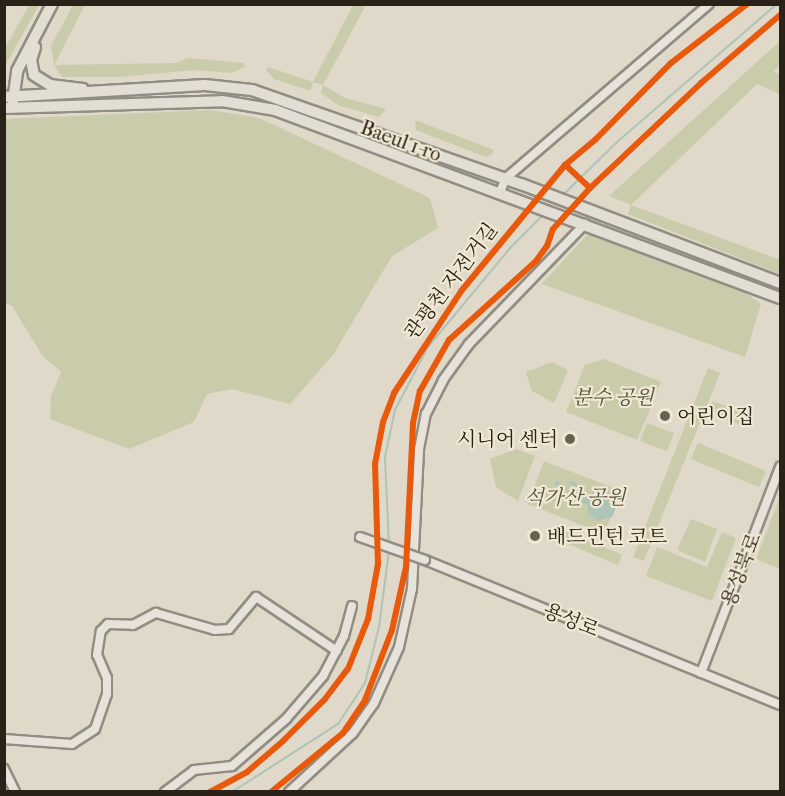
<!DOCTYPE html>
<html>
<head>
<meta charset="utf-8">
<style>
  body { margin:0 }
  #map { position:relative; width:785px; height:796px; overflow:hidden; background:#e0d8c8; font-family:"IM FELL French Canon","Noto Serif KR",serif }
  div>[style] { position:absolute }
  .green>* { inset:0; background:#c9cbaa }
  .water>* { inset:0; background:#aec4b7 }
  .stream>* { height:2px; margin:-1px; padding:0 1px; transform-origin:1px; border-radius:1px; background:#aec4b7 }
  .roads { filter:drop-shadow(2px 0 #928d83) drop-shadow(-2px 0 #928d83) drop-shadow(0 2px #928d83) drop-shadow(0 -2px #928d83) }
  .minor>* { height:8px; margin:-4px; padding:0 4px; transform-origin:4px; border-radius:4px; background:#e7e2da }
  .major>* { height:10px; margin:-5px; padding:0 5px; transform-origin:5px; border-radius:5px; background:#e3ded4 }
  .bridges { filter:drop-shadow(2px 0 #928d83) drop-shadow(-2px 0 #928d83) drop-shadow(0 2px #928d83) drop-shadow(0 -2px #928d83) }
  .minor-bridge>* { height:8px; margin:-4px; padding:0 4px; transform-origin:4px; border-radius:4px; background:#e7e2da }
  .cycleway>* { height:6px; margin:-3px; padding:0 3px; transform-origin:3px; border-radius:3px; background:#e8590c }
  .dots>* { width:16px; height:16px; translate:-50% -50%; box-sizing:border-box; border:3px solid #f1e8d4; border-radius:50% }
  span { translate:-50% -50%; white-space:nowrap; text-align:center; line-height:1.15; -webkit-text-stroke:4.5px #f1e8d4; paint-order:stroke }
  .street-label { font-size:20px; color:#2a2119 }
  .park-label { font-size:20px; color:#54513d; font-style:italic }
  .poi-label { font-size:20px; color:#2a2119 }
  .left { translate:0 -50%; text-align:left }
  .right { translate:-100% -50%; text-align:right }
  .frame { position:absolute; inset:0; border:6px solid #2a2119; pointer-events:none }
</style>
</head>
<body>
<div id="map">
  <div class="green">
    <i style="clip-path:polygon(29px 5px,39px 5px,5px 66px,5px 48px)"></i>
    <i style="clip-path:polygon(73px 5px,85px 5px,54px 65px,176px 63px,188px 58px,244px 63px,244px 67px,231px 73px,194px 70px,118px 77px,62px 77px,54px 65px,51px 46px)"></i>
    <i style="clip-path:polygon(353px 5px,366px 5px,323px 85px,345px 98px,386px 109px,379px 117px,338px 105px,321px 93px,323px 85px,313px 82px,310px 91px,274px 79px,266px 70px,268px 67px,313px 82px)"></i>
    <i style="clip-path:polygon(780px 41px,780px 65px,773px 71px,780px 75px,780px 94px,757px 84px,631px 205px,780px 260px,780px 274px,628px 214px,631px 205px,609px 196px)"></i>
    <i style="clip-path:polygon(210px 110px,259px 118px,430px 198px,438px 228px,392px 256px,333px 355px,290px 404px,232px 389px,207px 394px,194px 422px,129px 449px,50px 419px,51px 396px,61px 372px,42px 355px,12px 306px,5px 303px,5px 119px)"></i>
    <i style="clip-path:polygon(415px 120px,494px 150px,492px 154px,486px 157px,416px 130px)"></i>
    <i style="clip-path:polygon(588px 234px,739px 288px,761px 304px,745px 357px,542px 284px)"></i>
    <i style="clip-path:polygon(604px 359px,661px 382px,637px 440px,566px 412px,585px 365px)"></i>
    <i style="clip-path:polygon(552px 362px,568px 370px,554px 403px,532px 391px,526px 372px)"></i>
    <i style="clip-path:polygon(708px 368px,720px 373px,644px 561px,633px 557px)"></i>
    <i style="clip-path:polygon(713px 401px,746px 414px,741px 425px,709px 413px)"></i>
    <i style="clip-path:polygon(647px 423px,674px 433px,667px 451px,640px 441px)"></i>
    <i style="clip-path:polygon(698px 443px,766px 471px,759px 487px,691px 459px)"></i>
    <i style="clip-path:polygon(516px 449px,535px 456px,518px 501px,496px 487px,490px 459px)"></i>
    <i style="clip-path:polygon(544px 461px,621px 491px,604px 534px,528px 504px)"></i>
    <i style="clip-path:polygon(780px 497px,780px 569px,756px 559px)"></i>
    <i style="clip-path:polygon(691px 519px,717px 529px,705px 562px,677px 550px)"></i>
    <i style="clip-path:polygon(560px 528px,622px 555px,618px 565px,556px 539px)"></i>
    <i style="clip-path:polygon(722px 532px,736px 538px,712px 601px,646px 576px,657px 547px,707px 567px)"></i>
  </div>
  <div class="water">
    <i style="clip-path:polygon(559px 481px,562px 488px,572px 490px,576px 497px,580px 495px,575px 486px,567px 483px,574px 481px,582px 493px,592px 496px,592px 488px,603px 488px,619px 500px,612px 517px,597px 521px,587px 512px,588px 505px,573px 498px,568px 490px,560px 490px,554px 483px)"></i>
  </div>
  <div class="stream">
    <i style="left:563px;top:195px;width:76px;rotate:-44.5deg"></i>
    <i style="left:617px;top:142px;width:211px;rotate:-40.8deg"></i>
    <i style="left:389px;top:546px;width:89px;rotate:-92.6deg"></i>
    <i style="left:385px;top:457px;width:48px;rotate:-78deg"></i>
    <i style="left:395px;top:410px;width:71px;rotate:-62.4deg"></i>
    <i style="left:428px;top:347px;width:131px;rotate:-50.3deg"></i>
    <i style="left:512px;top:246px;width:45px;rotate:-45deg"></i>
    <i style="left:232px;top:792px;width:126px;rotate:-32.7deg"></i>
    <i style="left:338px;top:724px;width:49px;rotate:-56.6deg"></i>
    <i style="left:365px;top:683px;width:58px;rotate:-76deg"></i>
    <i style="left:379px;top:627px;width:77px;rotate:-82.5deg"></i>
  </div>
  <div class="roads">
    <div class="minor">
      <i style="left:500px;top:192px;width:15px;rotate:-67deg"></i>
      <i style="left:506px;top:178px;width:267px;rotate:-40.6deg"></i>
      <i style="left:425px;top:560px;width:383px;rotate:22.2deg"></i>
      <i style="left:701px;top:673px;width:221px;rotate:-69deg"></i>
      <i style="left:4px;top:739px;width:68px;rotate:4.2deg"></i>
      <i style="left:72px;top:744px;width:27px;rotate:-33deg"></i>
      <i style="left:95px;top:729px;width:37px;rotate:-71deg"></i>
      <i style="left:107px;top:694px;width:16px;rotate:-90deg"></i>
      <i style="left:107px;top:678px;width:25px;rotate:-113deg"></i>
      <i style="left:97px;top:655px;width:24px;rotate:-81deg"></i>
      <i style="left:101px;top:631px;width:10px;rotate:-45deg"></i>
      <i style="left:108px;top:624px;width:25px;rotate:2deg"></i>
      <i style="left:133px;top:625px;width:26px;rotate:-28deg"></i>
      <i style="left:156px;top:613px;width:61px;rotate:16.1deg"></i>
      <i style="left:215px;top:630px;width:14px;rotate:-4deg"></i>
      <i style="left:229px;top:629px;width:42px;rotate:-49.8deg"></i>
      <i style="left:256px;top:597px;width:97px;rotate:33.7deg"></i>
      <i style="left:4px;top:769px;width:25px;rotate:64deg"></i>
      <i style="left:165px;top:792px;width:36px;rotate:-37deg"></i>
      <i style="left:194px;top:770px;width:38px;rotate:-6deg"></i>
      <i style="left:232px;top:766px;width:72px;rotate:-41deg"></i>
      <i style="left:286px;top:719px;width:57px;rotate:-49.3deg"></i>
      <i style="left:323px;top:676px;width:45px;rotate:-62.3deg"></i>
      <i style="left:344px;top:636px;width:31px;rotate:-75deg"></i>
      <i style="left:289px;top:792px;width:87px;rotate:-42.7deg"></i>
      <i style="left:353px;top:733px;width:37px;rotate:-55deg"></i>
      <i style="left:374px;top:703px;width:61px;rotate:-65.9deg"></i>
      <i style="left:399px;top:647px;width:59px;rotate:-77.4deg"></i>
      <i style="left:412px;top:589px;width:140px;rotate:-87.1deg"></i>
      <i style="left:419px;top:449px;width:36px;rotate:-79deg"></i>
      <i style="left:426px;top:414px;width:38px;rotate:-63deg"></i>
      <i style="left:443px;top:380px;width:44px;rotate:-54.2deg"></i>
      <i style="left:469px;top:344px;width:167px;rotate:-46deg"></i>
    </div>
    <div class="major">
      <i style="left:35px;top:47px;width:14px;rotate:107deg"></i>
      <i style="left:31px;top:60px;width:15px;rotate:79deg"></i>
      <i style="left:34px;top:75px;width:19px;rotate:32deg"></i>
      <i style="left:50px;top:85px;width:33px;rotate:7deg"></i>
      <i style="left:4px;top:97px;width:201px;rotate:-3.4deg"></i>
      <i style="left:205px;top:85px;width:47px;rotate:6.1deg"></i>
      <i style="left:252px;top:90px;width:285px;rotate:19.3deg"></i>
      <i style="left:521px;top:184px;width:277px;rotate:20.9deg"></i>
      <i style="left:13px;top:101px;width:30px;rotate:-82deg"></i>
      <i style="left:17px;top:71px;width:76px;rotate:-62.4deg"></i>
      <i style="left:4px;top:108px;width:218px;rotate:-1.8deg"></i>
      <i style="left:222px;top:101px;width:54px;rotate:9.6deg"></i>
      <i style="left:275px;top:110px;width:539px;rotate:20.42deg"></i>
    </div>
  </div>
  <div class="bridges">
    <div class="minor-bridge">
      <i style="left:360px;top:537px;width:69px;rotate:19.5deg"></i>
    </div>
  </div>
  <div class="cycleway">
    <i style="left:590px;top:188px;width:34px;rotate:-137deg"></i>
    <i style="left:565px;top:165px;width:39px;rotate:-40deg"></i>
    <i style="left:595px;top:140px;width:108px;rotate:-45.4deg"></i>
    <i style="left:671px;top:63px;width:96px;rotate:-37.8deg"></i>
    <i style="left:210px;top:792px;width:42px;rotate:-28.4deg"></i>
    <i style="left:247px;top:772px;width:48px;rotate:-40.7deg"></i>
    <i style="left:283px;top:741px;width:59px;rotate:-45deg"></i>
    <i style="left:325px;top:699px;width:38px;rotate:-53deg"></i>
    <i style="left:348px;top:669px;width:54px;rotate:-68.2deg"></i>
    <i style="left:368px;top:619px;width:56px;rotate:-79.7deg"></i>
    <i style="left:378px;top:564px;width:100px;rotate:-91.7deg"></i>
    <i style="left:375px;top:464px;width:43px;rotate:-79.2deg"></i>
    <i style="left:383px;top:422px;width:31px;rotate:-69deg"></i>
    <i style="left:394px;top:393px;width:123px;rotate:-56.6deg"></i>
    <i style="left:462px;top:290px;width:162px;rotate:-50.5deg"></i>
    <i style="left:271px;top:792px;width:93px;rotate:-39.3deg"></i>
    <i style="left:343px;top:733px;width:40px;rotate:-56deg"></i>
    <i style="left:365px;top:700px;width:75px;rotate:-68.9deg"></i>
    <i style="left:392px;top:630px;width:65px;rotate:-77.5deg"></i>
    <i style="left:406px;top:567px;width:144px;rotate:-87.2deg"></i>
    <i style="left:413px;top:423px;width:33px;rotate:-78deg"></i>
    <i style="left:420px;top:391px;width:59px;rotate:-60.4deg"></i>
    <i style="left:449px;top:340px;width:118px;rotate:-42.2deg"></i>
    <i style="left:536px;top:261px;width:19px;rotate:-54deg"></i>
    <i style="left:547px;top:246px;width:18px;rotate:-71deg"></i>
    <i style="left:553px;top:229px;width:55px;rotate:-47.9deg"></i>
    <i style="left:590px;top:188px;width:153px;rotate:-43.4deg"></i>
    <i style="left:701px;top:83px;width:104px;rotate:-40.7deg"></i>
  </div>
  <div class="dots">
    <i style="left:665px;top:416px;background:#6a6156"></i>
    <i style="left:570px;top:439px;background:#6a6156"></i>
    <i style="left:535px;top:536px;background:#6a6156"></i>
  </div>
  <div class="street-label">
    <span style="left:401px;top:141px;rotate:20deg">Baeul 1-ro</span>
    <span style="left:451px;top:281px;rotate:-53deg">관평천 자전거길</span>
    <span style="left:741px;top:570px;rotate:-69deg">용성북로</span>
    <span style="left:571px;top:620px;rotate:22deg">용성로</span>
  </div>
  <div class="park-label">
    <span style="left:613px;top:397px">분수 공원</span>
    <span style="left:575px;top:497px">석가산 공원</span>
  </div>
  <div class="poi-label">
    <span class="left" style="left:677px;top:416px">어린이집</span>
    <span class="right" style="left:558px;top:439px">시니어 센터</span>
    <span class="left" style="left:547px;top:536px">배드민턴 코트</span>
  </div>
  <div class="frame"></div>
</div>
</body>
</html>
